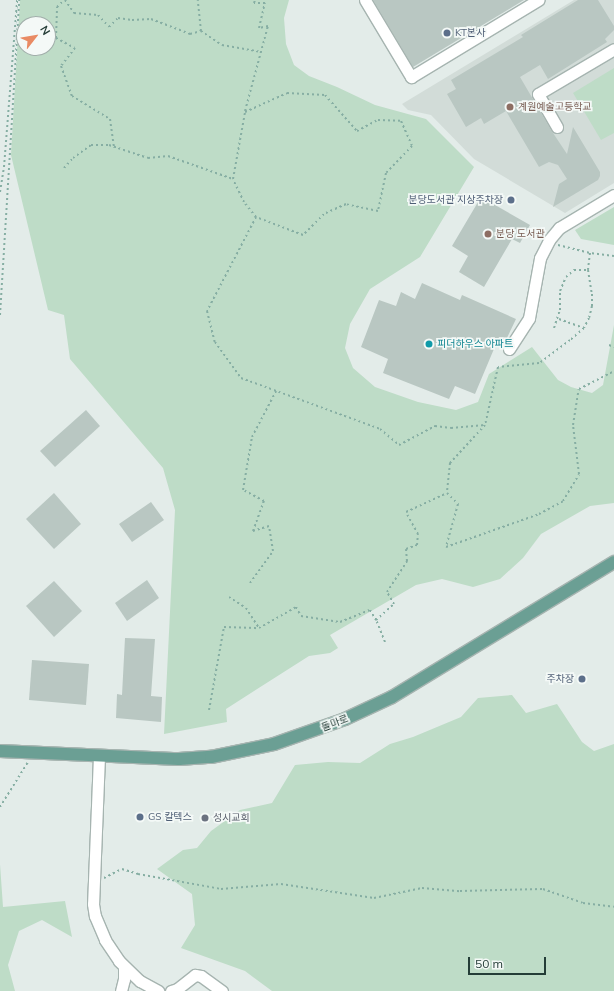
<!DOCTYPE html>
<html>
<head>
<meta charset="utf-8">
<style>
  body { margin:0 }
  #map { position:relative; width:614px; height:991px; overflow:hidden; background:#e3ece9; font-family:Mulish,"Noto Sans KR",sans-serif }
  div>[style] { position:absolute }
  .built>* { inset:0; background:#d2dcd8 }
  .green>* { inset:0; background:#bedcc7 }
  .building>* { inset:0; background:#b9c7c2 }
  .path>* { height:2px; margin-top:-1px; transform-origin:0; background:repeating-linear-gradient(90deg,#86aea3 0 2px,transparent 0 5px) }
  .roads { filter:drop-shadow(1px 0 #a6b4b0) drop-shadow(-1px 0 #a6b4b0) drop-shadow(0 1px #a6b4b0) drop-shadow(0 -1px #a6b4b0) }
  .minor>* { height:11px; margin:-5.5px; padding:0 5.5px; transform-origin:5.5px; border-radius:5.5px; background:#fff }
  .major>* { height:12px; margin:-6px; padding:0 6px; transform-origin:6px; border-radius:6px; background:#6b9f94 }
  .dots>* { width:11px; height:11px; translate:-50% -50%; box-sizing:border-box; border:2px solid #f4f9f7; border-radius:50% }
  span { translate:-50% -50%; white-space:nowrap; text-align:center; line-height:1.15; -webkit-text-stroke:3.5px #f4f9f7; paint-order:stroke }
  .service-label { font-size:10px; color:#4e5e75 }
  .left { translate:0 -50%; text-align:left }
  .right { translate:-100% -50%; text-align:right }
  .education-label { font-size:10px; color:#785e54 }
  .culture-label { font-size:10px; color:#0d838f }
  .street-label { font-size:10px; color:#243d37 }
  .worship-label { font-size:10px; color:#5b616d }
  .north { position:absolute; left:16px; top:16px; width:40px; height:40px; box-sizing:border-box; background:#f4f9f7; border:1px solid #a1aeaa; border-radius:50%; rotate:59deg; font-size:11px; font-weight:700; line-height:16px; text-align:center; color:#243d37 }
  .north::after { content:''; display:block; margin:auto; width:14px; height:18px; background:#e98b64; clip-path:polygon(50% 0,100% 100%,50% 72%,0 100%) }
  .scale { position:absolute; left:468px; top:957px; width:78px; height:18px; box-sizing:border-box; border:2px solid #243d37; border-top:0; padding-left:5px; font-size:12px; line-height:14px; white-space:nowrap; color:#243d37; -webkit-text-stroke:3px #f4f9f7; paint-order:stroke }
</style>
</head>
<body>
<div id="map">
  <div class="built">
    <i style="clip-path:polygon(574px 0,614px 0,614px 183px,565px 213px,474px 159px,431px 115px,408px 110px,402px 104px)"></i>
  </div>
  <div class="green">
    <i style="clip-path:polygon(evenodd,20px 0,289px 0,284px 18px,286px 44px,294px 65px,309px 76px,337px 87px,375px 105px,426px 119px,474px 167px,420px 257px,370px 289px,350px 324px,345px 348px,353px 368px,375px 387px,418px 402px,456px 410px,478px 402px,489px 374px,532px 347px,558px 380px,571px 387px,592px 393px,603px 385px,614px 325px,614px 503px,590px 506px,541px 534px,523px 558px,500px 579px,473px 587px,442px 579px,416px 585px,330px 635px,338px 648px,330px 653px,309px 656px,226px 709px,227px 722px,164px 734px,175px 510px,163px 468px,70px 359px,64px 315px,48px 310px,11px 155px,20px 0,24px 24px,48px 24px,48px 48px,24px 48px,24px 24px)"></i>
    <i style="clip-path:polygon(614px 68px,614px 133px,601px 140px,573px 93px)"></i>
    <i style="clip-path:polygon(614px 207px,614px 245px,581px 239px,575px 230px)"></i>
    <i style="clip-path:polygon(512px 695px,526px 713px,557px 704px,582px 742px,594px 751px,614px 744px,614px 991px,272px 991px,245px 971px,181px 948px,195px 925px,192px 894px,157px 869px,183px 850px,197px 848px,211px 831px,240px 810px,272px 803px,295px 765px,328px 762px,360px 763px,390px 744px,413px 737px,461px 717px,478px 698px)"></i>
    <i style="clip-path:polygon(0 864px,3px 907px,65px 901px,72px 937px,42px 920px,19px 931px,8px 965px,15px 991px,0 991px)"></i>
  </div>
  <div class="building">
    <i style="clip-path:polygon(373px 0,524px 0,413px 67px)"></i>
    <i style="clip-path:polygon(578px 0,598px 0,614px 26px,614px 30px,605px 39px,607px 42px,548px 79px,540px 65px,520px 77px,551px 130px,567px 154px,573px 127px,600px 172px,600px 176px,598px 180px,553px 207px,559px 184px,567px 179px,558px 165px,549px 162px,539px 167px,506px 111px,484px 124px,481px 118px,466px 127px,447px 94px,456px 89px,451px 80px,523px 37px,521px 35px)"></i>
    <i style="clip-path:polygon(481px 197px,530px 225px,520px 243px,512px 239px,484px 287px,459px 272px,468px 256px,452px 246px)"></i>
    <i style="clip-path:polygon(422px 283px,460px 300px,462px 295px,516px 319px,506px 340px,499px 337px,475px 394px,455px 386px,449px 399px,383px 373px,388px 359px,361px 347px,379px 300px,396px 306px,401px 292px,415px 299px)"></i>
    <i style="clip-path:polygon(86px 410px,100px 426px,55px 467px,40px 451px)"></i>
    <i style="clip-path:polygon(54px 493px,81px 524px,54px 549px,26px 519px)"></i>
    <i style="clip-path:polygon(151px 502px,164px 520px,132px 542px,119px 524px)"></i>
    <i style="clip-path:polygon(147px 580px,159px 598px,127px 621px,115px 603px)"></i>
    <i style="clip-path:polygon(54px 581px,82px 611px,54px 637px,26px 606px)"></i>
    <i style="clip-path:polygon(125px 638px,155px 639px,151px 696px,162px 697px,161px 722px,116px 718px,117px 694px,122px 695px)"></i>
    <i style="clip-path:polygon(32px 660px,89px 664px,86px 705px,29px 700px)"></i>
  </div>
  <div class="path">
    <i style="left:65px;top:0;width:16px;rotate:55deg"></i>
    <i style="left:74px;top:13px;width:24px;rotate:5deg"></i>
    <i style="left:98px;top:15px;width:16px;rotate:47deg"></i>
    <i style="left:109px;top:27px;width:13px;rotate:-45deg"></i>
    <i style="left:118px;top:18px;width:14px;rotate:8deg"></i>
    <i style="left:132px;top:20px;width:19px;rotate:-3deg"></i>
    <i style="left:151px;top:19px;width:42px;rotate:21deg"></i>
    <i style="left:190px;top:34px;width:11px;rotate:-15deg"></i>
    <i style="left:201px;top:31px;width:31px;rotate:-96deg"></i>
    <i style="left:201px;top:31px;width:25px;rotate:34deg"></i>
    <i style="left:222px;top:45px;width:40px;rotate:10deg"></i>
    <i style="left:56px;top:38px;width:31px;rotate:-88deg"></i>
    <i style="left:57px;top:7px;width:10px;rotate:-45deg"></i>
    <i style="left:48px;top:46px;width:11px;rotate:-45deg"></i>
    <i style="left:56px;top:38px;width:21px;rotate:28deg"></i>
    <i style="left:75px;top:48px;width:23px;rotate:128deg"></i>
    <i style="left:61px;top:66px;width:32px;rotate:70deg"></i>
    <i style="left:72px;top:96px;width:44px;rotate:31.2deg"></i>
    <i style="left:110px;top:119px;width:28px;rotate:82deg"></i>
    <i style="left:40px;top:54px;width:8px;rotate:-45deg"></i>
    <i style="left:245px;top:111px;width:88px;rotate:-74.9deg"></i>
    <i style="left:268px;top:26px;width:9px;rotate:167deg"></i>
    <i style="left:259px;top:28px;width:26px;rotate:-77deg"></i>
    <i style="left:265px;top:3px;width:11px;rotate:180deg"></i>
    <i style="left:254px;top:3px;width:3px;rotate:-72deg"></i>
    <i style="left:64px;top:168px;width:13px;rotate:-48deg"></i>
    <i style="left:73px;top:158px;width:22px;rotate:-36deg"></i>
    <i style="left:91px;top:145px;width:18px"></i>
    <i style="left:109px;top:145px;width:41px;rotate:18.4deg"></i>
    <i style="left:148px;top:158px;width:20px;rotate:-6deg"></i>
    <i style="left:168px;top:156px;width:69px;rotate:19.5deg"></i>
    <i style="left:0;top:192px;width:25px;rotate:-81deg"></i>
    <i style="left:4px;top:167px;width:168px;rotate:-85.5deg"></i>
    <i style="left:256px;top:217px;width:19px;rotate:-129deg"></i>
    <i style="left:244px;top:202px;width:25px;rotate:-116deg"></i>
    <i style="left:233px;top:179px;width:68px;rotate:-79.8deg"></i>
    <i style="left:245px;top:112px;width:46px;rotate:-24.3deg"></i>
    <i style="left:287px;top:93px;width:38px;rotate:3deg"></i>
    <i style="left:325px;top:95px;width:48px;rotate:48.4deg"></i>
    <i style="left:357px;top:131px;width:24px;rotate:-28deg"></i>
    <i style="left:378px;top:120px;width:23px;rotate:2deg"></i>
    <i style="left:401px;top:121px;width:27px;rotate:66deg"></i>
    <i style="left:412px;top:146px;width:37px;rotate:134deg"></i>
    <i style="left:386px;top:173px;width:39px;rotate:102deg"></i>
    <i style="left:378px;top:211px;width:33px;rotate:-168deg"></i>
    <i style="left:346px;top:204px;width:24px;rotate:156deg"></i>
    <i style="left:324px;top:214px;width:30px;rotate:135deg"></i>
    <i style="left:303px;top:235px;width:50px;rotate:-159deg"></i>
    <i style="left:256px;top:217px;width:106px;rotate:117.5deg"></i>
    <i style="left:207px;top:311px;width:32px;rotate:76deg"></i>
    <i style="left:215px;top:342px;width:44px;rotate:54.2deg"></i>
    <i style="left:241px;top:378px;width:148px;rotate:20.1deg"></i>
    <i style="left:380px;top:429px;width:25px;rotate:40deg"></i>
    <i style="left:399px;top:445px;width:41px;rotate:-27.8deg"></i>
    <i style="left:435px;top:426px;width:16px;rotate:7deg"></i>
    <i style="left:451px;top:428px;width:34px;rotate:-5deg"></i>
    <i style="left:558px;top:245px;width:33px;rotate:14deg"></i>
    <i style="left:614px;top:256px;width:24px;rotate:-173deg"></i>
    <i style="left:590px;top:253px;width:17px;rotate:97deg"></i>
    <i style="left:588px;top:270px;width:24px;rotate:81deg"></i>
    <i style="left:592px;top:294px;width:12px;rotate:90deg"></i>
    <i style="left:592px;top:306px;width:12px;rotate:104deg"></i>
    <i style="left:589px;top:318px;width:11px;rotate:117deg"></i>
    <i style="left:584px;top:328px;width:18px;rotate:139deg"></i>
    <i style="left:570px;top:340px;width:39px;rotate:143deg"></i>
    <i style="left:539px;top:363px;width:41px;rotate:174.4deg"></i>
    <i style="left:498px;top:367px;width:59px;rotate:102.6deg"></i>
    <i style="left:485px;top:425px;width:52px;rotate:132.6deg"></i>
    <i style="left:450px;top:463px;width:30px;rotate:96deg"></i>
    <i style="left:447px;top:493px;width:16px;rotate:45deg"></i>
    <i style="left:458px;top:504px;width:45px;rotate:105.6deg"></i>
    <i style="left:446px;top:547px;width:99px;rotate:-19.5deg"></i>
    <i style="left:539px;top:514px;width:27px;rotate:-28deg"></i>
    <i style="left:563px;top:501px;width:31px;rotate:-59deg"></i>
    <i style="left:579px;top:474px;width:49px;rotate:-97deg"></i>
    <i style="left:573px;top:425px;width:36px;rotate:-81deg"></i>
    <i style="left:579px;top:389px;width:39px;rotate:-27deg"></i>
    <i style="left:0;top:315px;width:316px;rotate:-86.5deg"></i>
    <i style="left:559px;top:319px;width:27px;rotate:20deg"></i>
    <i style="left:554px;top:328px;width:19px;rotate:-72deg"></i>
    <i style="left:560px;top:310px;width:19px;rotate:-90deg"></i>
    <i style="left:560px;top:291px;width:15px;rotate:-67deg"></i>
    <i style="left:566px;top:277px;width:11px;rotate:-41deg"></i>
    <i style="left:574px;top:270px;width:14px"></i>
    <i style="left:609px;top:345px;width:5px;rotate:22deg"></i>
    <i style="left:250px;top:583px;width:39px;rotate:-54deg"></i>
    <i style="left:273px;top:551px;width:25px;rotate:-99deg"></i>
    <i style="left:269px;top:526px;width:17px;rotate:163deg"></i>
    <i style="left:253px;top:531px;width:32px;rotate:-70deg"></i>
    <i style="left:264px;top:501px;width:24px;rotate:-152deg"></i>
    <i style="left:243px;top:490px;width:54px;rotate:-80.4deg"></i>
    <i style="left:252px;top:437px;width:52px;rotate:-62.4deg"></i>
    <i style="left:229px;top:597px;width:20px;rotate:33deg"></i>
    <i style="left:246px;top:608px;width:24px;rotate:57deg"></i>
    <i style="left:385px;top:642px;width:24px;rotate:-112deg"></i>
    <i style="left:376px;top:620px;width:24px;rotate:-42deg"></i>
    <i style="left:394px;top:604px;width:14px;rotate:-120deg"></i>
    <i style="left:387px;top:592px;width:37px;rotate:-57deg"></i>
    <i style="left:407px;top:561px;width:12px;rotate:-95deg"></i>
    <i style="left:406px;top:549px;width:12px;rotate:-20deg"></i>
    <i style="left:417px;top:545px;width:11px;rotate:-85deg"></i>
    <i style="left:418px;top:534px;width:25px;rotate:-119deg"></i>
    <i style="left:406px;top:512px;width:45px;rotate:-24.9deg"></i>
    <i style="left:209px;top:710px;width:84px;rotate:-79.8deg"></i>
    <i style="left:224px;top:627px;width:35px;rotate:2deg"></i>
    <i style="left:259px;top:628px;width:43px;rotate:-29.6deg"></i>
    <i style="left:296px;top:607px;width:10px;rotate:61deg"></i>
    <i style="left:301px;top:616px;width:39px;rotate:9deg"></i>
    <i style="left:340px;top:622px;width:32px;rotate:-22deg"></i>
    <i style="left:370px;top:610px;width:12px;rotate:59deg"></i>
    <i style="left:0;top:807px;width:53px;rotate:-58.1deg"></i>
    <i style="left:104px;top:878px;width:20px;rotate:-27deg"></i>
    <i style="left:122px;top:869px;width:17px;rotate:17deg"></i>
    <i style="left:138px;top:874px;width:84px;rotate:10.2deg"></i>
    <i style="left:221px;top:889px;width:60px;rotate:-4.8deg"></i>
    <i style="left:281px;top:884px;width:94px;rotate:8.6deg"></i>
    <i style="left:374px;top:898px;width:49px;rotate:-11.8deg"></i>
    <i style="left:422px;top:888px;width:38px;rotate:5deg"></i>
    <i style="left:460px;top:891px;width:83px;rotate:-1.4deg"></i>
    <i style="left:543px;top:889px;width:42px;rotate:19.3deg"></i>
    <i style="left:583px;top:903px;width:31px;rotate:7deg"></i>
  </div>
  <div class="roads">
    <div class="minor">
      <i style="left:365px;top:0;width:90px;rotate:59.1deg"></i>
      <i style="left:411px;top:77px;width:149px;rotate:-31.2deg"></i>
      <i style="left:557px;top:127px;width:38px;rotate:-120deg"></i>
      <i style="left:538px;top:94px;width:88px;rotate:-30.6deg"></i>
      <i style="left:509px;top:349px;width:37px;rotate:-57deg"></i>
      <i style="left:529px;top:318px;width:61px;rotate:-79.6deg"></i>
      <i style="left:540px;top:258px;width:20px;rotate:-63deg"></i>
      <i style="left:549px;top:240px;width:16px;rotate:-50deg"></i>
      <i style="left:559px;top:228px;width:64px;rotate:-31deg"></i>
      <i style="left:99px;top:756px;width:148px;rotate:92.3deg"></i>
      <i style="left:93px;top:904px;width:12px;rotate:81deg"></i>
      <i style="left:95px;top:916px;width:26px;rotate:67deg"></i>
      <i style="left:105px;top:940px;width:25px;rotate:56deg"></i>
      <i style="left:119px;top:961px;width:29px;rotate:44deg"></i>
      <i style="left:140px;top:981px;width:21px;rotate:29deg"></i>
      <i style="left:121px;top:991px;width:12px;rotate:-76deg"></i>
      <i style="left:124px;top:979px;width:12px;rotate:-90deg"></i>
      <i style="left:171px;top:991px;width:6px;rotate:-18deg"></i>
      <i style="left:177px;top:989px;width:23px;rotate:-38deg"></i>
      <i style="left:195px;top:975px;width:6px;rotate:9deg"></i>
      <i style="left:201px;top:976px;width:26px;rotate:36deg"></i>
    </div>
    <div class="major">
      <i style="left:0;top:751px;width:179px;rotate:2.6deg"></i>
      <i style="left:179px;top:759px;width:32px;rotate:-4deg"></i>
      <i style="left:211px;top:757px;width:64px;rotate:-11.7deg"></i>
      <i style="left:274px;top:744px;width:75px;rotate:-19.4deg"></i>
      <i style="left:345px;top:719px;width:52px;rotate:-25.1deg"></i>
      <i style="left:392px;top:697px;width:260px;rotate:-31.3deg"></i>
    </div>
  </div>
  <div class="dots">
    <i style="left:447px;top:33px;background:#5c6f8a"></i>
    <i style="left:510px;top:107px;background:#8d6e63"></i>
    <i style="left:511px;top:200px;background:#5c6f8a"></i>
    <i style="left:488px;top:234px;background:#8d6e63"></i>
    <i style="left:429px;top:344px;background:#0f9aa8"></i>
    <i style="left:582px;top:679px;background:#5c6f8a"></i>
    <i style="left:140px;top:817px;background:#5c6f8a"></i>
    <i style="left:205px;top:818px;background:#6b7280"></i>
  </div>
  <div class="service-label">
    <span class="left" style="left:455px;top:33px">KT본사</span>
    <span class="right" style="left:503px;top:200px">분당도서관 지상주차장</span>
    <span class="right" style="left:574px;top:679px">주차장</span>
    <span class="left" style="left:148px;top:817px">GS 칼텍스</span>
  </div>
  <div class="education-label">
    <span class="left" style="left:518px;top:107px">계원예술고등학교</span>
    <span class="left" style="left:496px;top:234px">분당 도서관</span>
  </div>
  <div class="culture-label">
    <span class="left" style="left:437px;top:344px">피더하우스 아파트</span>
  </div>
  <div class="street-label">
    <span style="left:335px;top:723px;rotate:-21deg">돌마로</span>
  </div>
  <div class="worship-label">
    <span class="left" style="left:213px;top:818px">성시교회</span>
  </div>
  <div class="north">N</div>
  <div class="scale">50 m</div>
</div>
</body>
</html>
